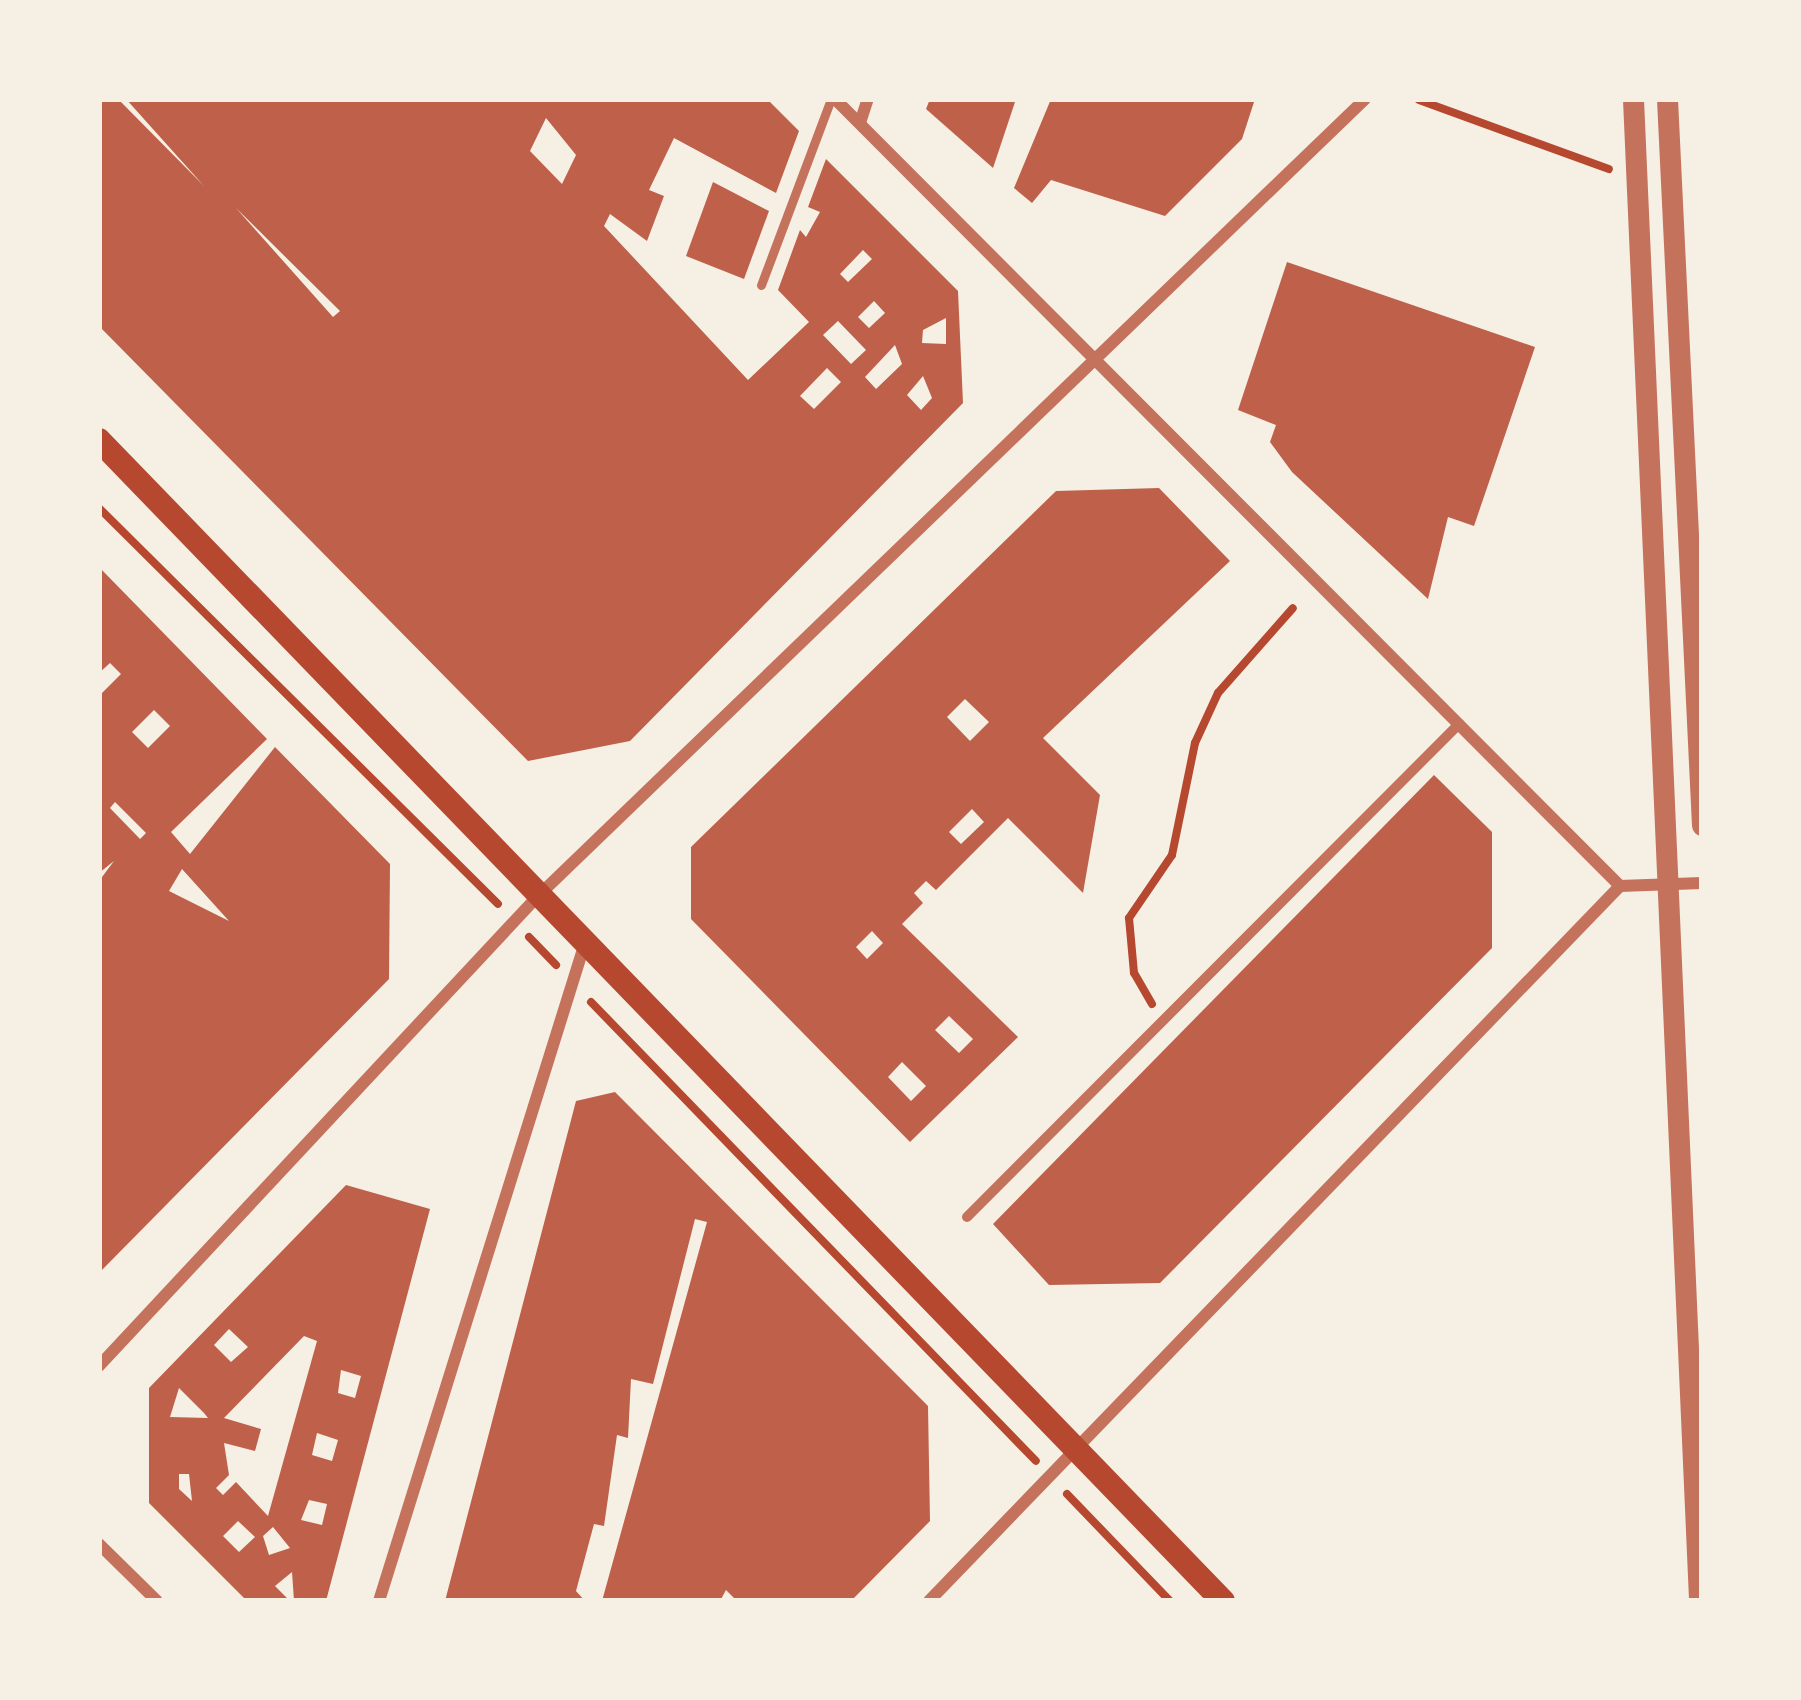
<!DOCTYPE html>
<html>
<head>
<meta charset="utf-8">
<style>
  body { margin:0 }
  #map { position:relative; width:1801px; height:1700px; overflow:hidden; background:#f6efe4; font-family:"Fira Sans Condensed",sans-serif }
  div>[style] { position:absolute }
  .building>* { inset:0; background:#bf614a }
  .path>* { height:8px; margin:-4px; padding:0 4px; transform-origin:4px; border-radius:4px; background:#b5482f }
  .service>* { height:9px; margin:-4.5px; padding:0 4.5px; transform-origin:4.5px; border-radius:4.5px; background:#c5725c }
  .pedestrian>* { height:10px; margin:-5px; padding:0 5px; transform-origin:5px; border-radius:5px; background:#c5725c }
  .minor>* { height:12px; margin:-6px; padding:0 6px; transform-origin:6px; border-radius:6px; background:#c5725c }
  .tertiary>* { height:21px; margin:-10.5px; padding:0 10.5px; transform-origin:10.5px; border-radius:10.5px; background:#c5725c }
  .secondary>* { height:24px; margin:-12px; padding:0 12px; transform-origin:12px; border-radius:12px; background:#b5482f }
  span { translate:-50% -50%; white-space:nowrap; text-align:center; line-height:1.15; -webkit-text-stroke:12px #f6efe4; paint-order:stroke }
  .frame { position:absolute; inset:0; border:102px solid #f6efe4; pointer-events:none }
</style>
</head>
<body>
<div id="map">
  <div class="building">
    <i style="clip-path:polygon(evenodd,99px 99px,118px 99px,204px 186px,126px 99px,767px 99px,799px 131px,776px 193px,674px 138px,649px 190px,664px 196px,647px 241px,610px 214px,604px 226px,748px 380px,809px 322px,778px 290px,800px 230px,806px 237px,820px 212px,808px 207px,826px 159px,958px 291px,963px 403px,630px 741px,528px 761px,99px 326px,99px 99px,546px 118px,576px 155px,562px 184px,530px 151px,546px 118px,99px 99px,236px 208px,340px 311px,333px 317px,236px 208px,99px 99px,863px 250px,872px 259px,848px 282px,840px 274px,863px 250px,99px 99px,874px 301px,885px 313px,869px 328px,858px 317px,874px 301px,99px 99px,946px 318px,946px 344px,922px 343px,923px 330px,946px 318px,99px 99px,838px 321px,866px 350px,851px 364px,823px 335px,838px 321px,99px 99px,895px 345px,902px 364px,876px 389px,865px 377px,895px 345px,99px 99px,827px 368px,841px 382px,814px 409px,800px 396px,827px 368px,99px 99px,923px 376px,932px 398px,921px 410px,907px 395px,923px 376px)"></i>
    <i style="clip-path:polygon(930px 99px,1016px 99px,993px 168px,926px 109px)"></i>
    <i style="clip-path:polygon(1051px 99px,1255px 99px,1242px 139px,1165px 216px,1051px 180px,1032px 203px,1014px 188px)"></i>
    <i style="clip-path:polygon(713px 182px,769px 211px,744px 279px,686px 256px)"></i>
    <i style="clip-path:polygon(1287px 262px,1535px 347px,1474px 526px,1448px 517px,1428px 599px,1292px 472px,1270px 442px,1276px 425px,1238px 410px)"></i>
    <i style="clip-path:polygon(evenodd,1159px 488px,1230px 561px,1043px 738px,1100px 795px,1083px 893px,1008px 818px,936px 890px,926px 881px,914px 893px,923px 903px,902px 924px,1018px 1037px,910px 1142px,691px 919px,691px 847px,1056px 491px,1159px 488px,965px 699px,989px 722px,970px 741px,947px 717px,965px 699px,1159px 488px,972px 809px,984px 822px,961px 844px,949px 832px,972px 809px,1159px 488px,872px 931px,883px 943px,867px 959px,856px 947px,872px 931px,1159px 488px,949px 1016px,973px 1039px,959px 1053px,935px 1030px,949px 1016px,1159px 488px,902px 1062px,926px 1086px,911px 1101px,888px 1077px,902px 1062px)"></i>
    <i style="clip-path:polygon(evenodd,99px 567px,267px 739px,171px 832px,190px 854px,275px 747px,390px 864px,389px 979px,99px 1273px,99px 881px,114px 861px,99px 873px,99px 696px,121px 674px,110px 663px,99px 673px,99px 567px,154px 710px,170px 726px,148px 748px,132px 732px,154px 710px,99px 567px,115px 802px,146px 833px,140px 839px,110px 808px,115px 802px,99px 567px,182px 869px,229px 921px,169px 891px,182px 869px)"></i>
    <i style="clip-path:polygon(1434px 775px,1492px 832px,1492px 948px,1160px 1283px,1049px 1285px,993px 1224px)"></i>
    <i style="clip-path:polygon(615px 1092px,928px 1406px,930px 1521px,851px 1601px,737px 1601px,726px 1590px,720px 1601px,602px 1601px,707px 1222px,695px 1219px,653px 1384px,631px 1379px,628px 1438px,617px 1435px,604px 1526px,594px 1524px,576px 1591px,585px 1601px,445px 1601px,576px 1101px)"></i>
    <i style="clip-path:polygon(evenodd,346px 1185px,430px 1209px,326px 1601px,294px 1601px,292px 1572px,275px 1586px,290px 1601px,247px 1601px,149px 1503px,149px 1388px,346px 1185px,229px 1329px,248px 1347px,231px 1362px,214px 1345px,229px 1329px,346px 1185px,304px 1336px,317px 1341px,268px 1516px,236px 1482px,223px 1495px,216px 1488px,229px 1475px,224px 1443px,255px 1451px,261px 1429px,224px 1418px,304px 1336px,346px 1185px,341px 1370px,361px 1376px,355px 1398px,338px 1393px,341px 1370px,346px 1185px,179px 1388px,204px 1413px,208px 1418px,170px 1417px,179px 1388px,346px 1185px,317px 1433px,338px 1440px,332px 1461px,312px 1455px,317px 1433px,346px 1185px,179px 1474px,189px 1474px,192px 1501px,179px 1489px,179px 1474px,346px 1185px,309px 1500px,327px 1504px,322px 1525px,301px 1520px,309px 1500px,346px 1185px,238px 1521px,255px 1537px,239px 1552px,223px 1536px,238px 1521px,346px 1185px,273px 1527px,290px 1548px,269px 1555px,263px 1536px,273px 1527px)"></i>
  </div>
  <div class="path">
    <i style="left:1419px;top:100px;width:202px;rotate:20deg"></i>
    <i style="left:99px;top:508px;width:562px;rotate:44.78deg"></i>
    <i style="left:529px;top:937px;width:39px;rotate:46deg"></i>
    <i style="left:591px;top:1002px;width:639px;rotate:45.89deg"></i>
    <i style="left:1152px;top:1004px;width:36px;rotate:-120deg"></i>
    <i style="left:1134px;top:973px;width:55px;rotate:-95.2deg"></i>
    <i style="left:1129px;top:918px;width:76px;rotate:-55.7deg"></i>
    <i style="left:1172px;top:855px;width:114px;rotate:-78.4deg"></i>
    <i style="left:1195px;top:743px;width:55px;rotate:-65.3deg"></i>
    <i style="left:1218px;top:693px;width:113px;rotate:-48.6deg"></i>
    <i style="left:1067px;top:1494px;width:149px;rotate:46.1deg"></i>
  </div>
  <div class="service">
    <i style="left:761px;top:285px;width:199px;rotate:-69.4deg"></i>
  </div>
  <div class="pedestrian">
    <i style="left:967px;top:1217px;width:697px;rotate:-45.06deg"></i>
  </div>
  <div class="minor">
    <i style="left:835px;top:99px;width:1112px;rotate:45.07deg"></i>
    <i style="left:1620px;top:886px;width:82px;rotate:-2.1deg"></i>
    <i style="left:860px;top:123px;width:25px;rotate:-72deg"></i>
    <i style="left:99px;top:1366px;width:642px;rotate:-46.96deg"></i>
    <i style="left:537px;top:897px;width:1150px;rotate:-43.94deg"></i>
    <i style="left:99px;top:1544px;width:81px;rotate:44.5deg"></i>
    <i style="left:379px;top:1601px;width:686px;rotate:-72.62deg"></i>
    <i style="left:929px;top:1601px;width:994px;rotate:-45.98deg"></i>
  </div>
  <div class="tertiary">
    <i style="left:1633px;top:99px;width:1503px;rotate:87.48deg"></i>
    <i style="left:1667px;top:99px;width:727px;rotate:87.24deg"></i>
  </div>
  <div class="secondary">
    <i style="left:99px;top:440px;width:1616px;rotate:45.93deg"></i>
  </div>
  <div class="frame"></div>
</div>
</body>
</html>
